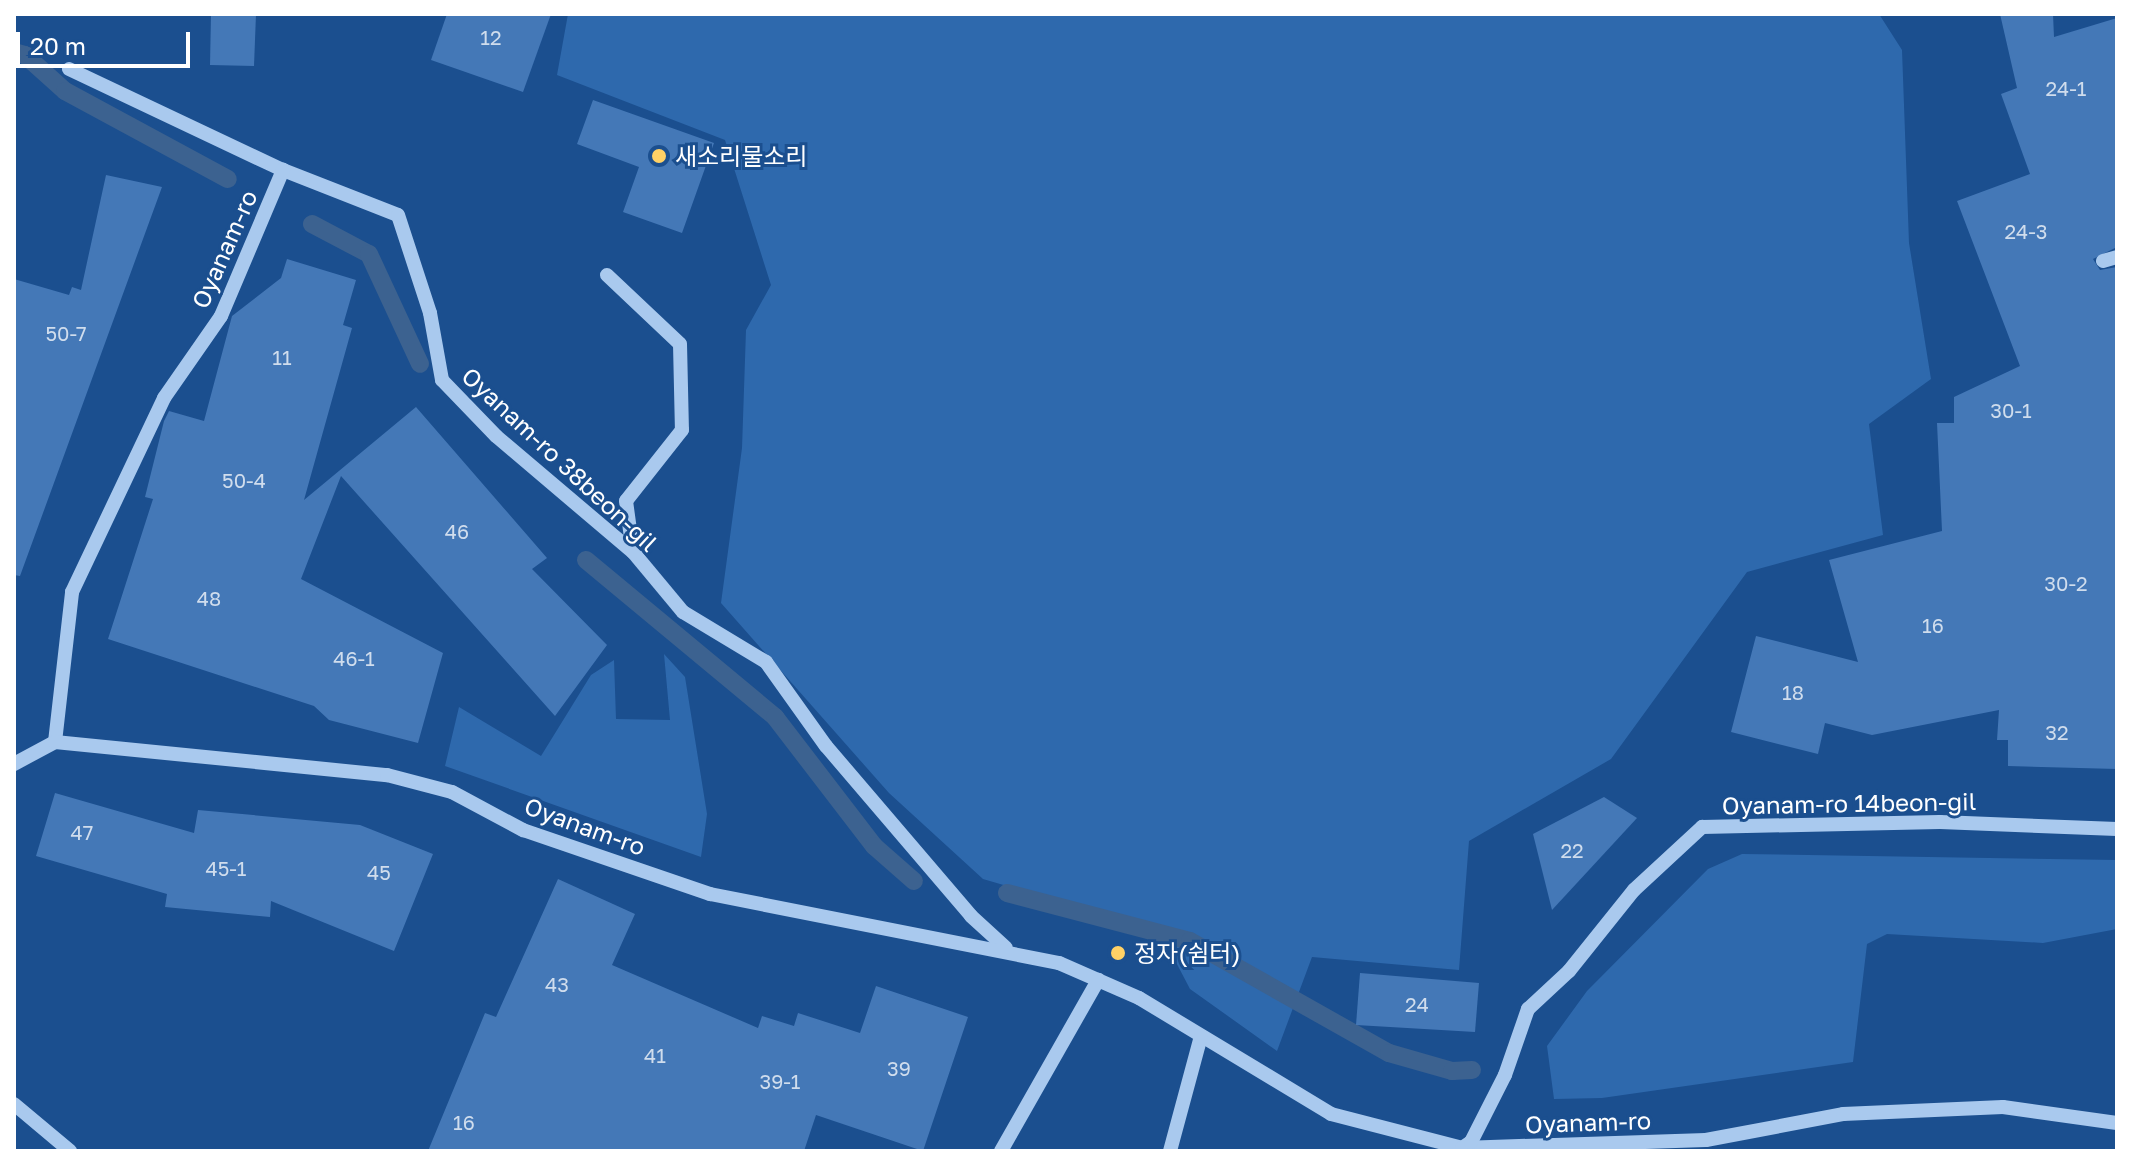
<!DOCTYPE html>
<html>
<head>
<meta charset="utf-8">
<style>
  body { margin:0 }
  #map { position:relative; width:2131px; height:1165px; overflow:hidden; background:#1b4f8f; font-family:"Golos Text","Noto Sans KR",sans-serif }
  div>[style] { position:absolute }
  .green>* { inset:0; background:#2e69ad }
  .stream>* { height:18px; margin:-9px; padding:0 9px; transform-origin:9px; border-radius:9px; background:#3c6290 }
  .building>* { inset:0; background:#4478b7 }
  .minor>* { height:14px; margin:-7px; padding:0 7px; transform-origin:7px; border-radius:7px; background:#a9c9ee }
  .dots>* { width:22px; height:22px; translate:-50% -50%; box-sizing:border-box; border:4px solid #1b4f8f; border-radius:50% }
  span { translate:-50% -50%; white-space:nowrap; text-align:center; line-height:1.15; -webkit-text-stroke:6px #1b4f8f; paint-order:stroke }
  .number-label { font-size:20px; color:#d0dded }
  .number-label span { -webkit-text-stroke-width:0 }
  .poi-label { font-size:24px; color:#fff }
  .left { translate:0 -50%; text-align:left }
  .street-label { font-size:24px; color:#fff }
  .frame { position:absolute; inset:0; border:16px solid #fff; pointer-events:none }
  .scale { position:absolute; left:16px; top:32px; width:174px; height:36px; box-sizing:border-box; border:4px solid #fff; border-top:0; padding-left:10px; font-size:24px; line-height:28px; white-space:nowrap; color:#fff; -webkit-text-stroke:6px #1b4f8f; paint-order:stroke }
</style>
</head>
<body>
<div id="map">
  <div class="green">
    <i style="clip-path:polygon(568px 14px,1879px 14px,1902px 50px,1909px 243px,1931px 379px,1869px 424px,1883px 535px,1747px 572px,1611px 759px,1469px 841px,1459px 970px,1312px 957px,1277px 1051px,1190px 989px,1168px 947px,1100px 913px,983px 879px,889px 793px,721px 603px,742px 448px,746px 330px,771px 285px,725px 140px,557px 75px)"></i>
    <i style="clip-path:polygon(664px 654px,685px 677px,707px 814px,701px 857px,445px 766px,459px 707px,541px 756px,591px 675px,614px 660px,616px 719px,670px 720px)"></i>
    <i style="clip-path:polygon(1742px 854px,2117px 860px,2117px 929px,2043px 943px,1887px 934px,1867px 944px,1853px 1062px,1602px 1098px,1554px 1099px,1547px 1046px,1587px 991px,1708px 869px)"></i>
  </div>
  <div class="stream">
    <i style="left:14px;top:52px;width:11px;rotate:15deg"></i>
    <i style="left:25px;top:55px;width:54px;rotate:42deg"></i>
    <i style="left:65px;top:91px;width:185px;rotate:28.4deg"></i>
    <i style="left:312px;top:224px;width:64px;rotate:27.8deg"></i>
    <i style="left:369px;top:254px;width:121px;rotate:65.1deg"></i>
    <i style="left:586px;top:560px;width:246px;rotate:39.7deg"></i>
    <i style="left:775px;top:717px;width:163px;rotate:52.5deg"></i>
    <i style="left:874px;top:846px;width:53px;rotate:41.2deg"></i>
    <i style="left:1007px;top:893px;width:189px;rotate:14.7deg"></i>
    <i style="left:1190px;top:941px;width:228px;rotate:29.4deg"></i>
    <i style="left:1389px;top:1053px;width:66px;rotate:15.9deg"></i>
    <i style="left:1452px;top:1071px;width:20px;rotate:-3deg"></i>
  </div>
  <div class="building">
    <i style="clip-path:polygon(211px 14px,256px 14px,254px 66px,210px 65px)"></i>
    <i style="clip-path:polygon(447px 14px,551px 14px,523px 92px,431px 60px)"></i>
    <i style="clip-path:polygon(2000px 14px,2053px 14px,2054px 37px,2117px 18px,2117px 247px,2093px 259px,2100px 270px,2117px 267px,2117px 769px,2008px 766px,2008px 740px,1997px 740px,1999px 710px,1872px 735px,1825px 723px,1818px 754px,1731px 732px,1756px 636px,1858px 662px,1829px 560px,1942px 531px,1937px 423px,1954px 423px,1954px 397px,2020px 366px,1957px 201px,2030px 174px,2001px 94px,2017px 88px)"></i>
    <i style="clip-path:polygon(593px 100px,714px 143px,682px 233px,623px 212px,639px 167px,577px 144px)"></i>
    <i style="clip-path:polygon(106px 175px,162px 187px,20px 576px,14px 575px,14px 279px,69px 295px,72px 287px,81px 290px)"></i>
    <i style="clip-path:polygon(287px 259px,356px 280px,343px 325px,352px 328px,304px 500px,416px 407px,547px 558px,532px 569px,607px 645px,555px 716px,341px 476px,301px 579px,443px 653px,418px 743px,329px 720px,314px 706px,108px 639px,153px 499px,145px 497px,164px 421px,169px 411px,204px 421px,232px 316px,281px 278px)"></i>
    <i style="clip-path:polygon(55px 793px,194px 833px,198px 810px,360px 825px,433px 854px,394px 951px,271px 901px,270px 917px,165px 907px,167px 894px,36px 856px)"></i>
    <i style="clip-path:polygon(1604px 797px,1637px 818px,1552px 910px,1533px 834px)"></i>
    <i style="clip-path:polygon(558px 879px,635px 914px,612px 965px,758px 1028px,762px 1016px,794px 1026px,798px 1013px,860px 1033px,876px 986px,968px 1017px,923px 1151px,816px 1115px,804px 1151px,428px 1151px,485px 1013px,496px 1017px)"></i>
    <i style="clip-path:polygon(1360px 973px,1479px 983px,1475px 1032px,1356px 1025px)"></i>
  </div>
  <div class="minor">
    <i style="left:69px;top:69px;width:237px;rotate:25.3deg"></i>
    <i style="left:283px;top:170px;width:123px;rotate:21.4deg"></i>
    <i style="left:398px;top:215px;width:103px;rotate:71.9deg"></i>
    <i style="left:430px;top:313px;width:68px;rotate:79.8deg"></i>
    <i style="left:442px;top:380px;width:78px;rotate:46deg"></i>
    <i style="left:496px;top:436px;width:180px;rotate:40.3deg"></i>
    <i style="left:633px;top:552px;width:78px;rotate:50.2deg"></i>
    <i style="left:683px;top:612px;width:97px;rotate:31.1deg"></i>
    <i style="left:766px;top:662px;width:103px;rotate:54.5deg"></i>
    <i style="left:826px;top:746px;width:223px;rotate:49.5deg"></i>
    <i style="left:971px;top:916px;width:47px;rotate:42.4deg"></i>
    <i style="left:2103px;top:261px;width:15px;rotate:-16deg"></i>
    <i style="left:607px;top:275px;width:100px;rotate:43.4deg"></i>
    <i style="left:680px;top:344px;width:86px;rotate:88.7deg"></i>
    <i style="left:682px;top:430px;width:90px;rotate:128.3deg"></i>
    <i style="left:626px;top:501px;width:51px;rotate:82.2deg"></i>
    <i style="left:55px;top:742px;width:151px;rotate:-83.5deg"></i>
    <i style="left:72px;top:592px;width:215px;rotate:-64.6deg"></i>
    <i style="left:164px;top:398px;width:100px;rotate:-55.2deg"></i>
    <i style="left:221px;top:316px;width:159px;rotate:-67deg"></i>
    <i style="left:14px;top:764px;width:47px;rotate:-28.2deg"></i>
    <i style="left:55px;top:742px;width:334px;rotate:5.7deg"></i>
    <i style="left:387px;top:775px;width:67px;rotate:14.7deg"></i>
    <i style="left:452px;top:792px;width:81px;rotate:28.2deg"></i>
    <i style="left:523px;top:830px;width:198px;rotate:18.9deg"></i>
    <i style="left:710px;top:894px;width:356px;rotate:11.2deg"></i>
    <i style="left:1059px;top:963px;width:87px;rotate:23.6deg"></i>
    <i style="left:1139px;top:998px;width:224px;rotate:31.1deg"></i>
    <i style="left:1331px;top:1114px;width:135px;rotate:14.5deg"></i>
    <i style="left:1462px;top:1148px;width:244px;rotate:-1.9deg"></i>
    <i style="left:1706px;top:1140px;width:139px;rotate:-10.7deg"></i>
    <i style="left:1843px;top:1114px;width:160px;rotate:-2.5deg"></i>
    <i style="left:2003px;top:1107px;width:115px;rotate:8deg"></i>
    <i style="left:14px;top:1104px;width:73px;rotate:40deg"></i>
    <i style="left:1462px;top:1148px;width:11px;rotate:-34deg"></i>
    <i style="left:1471px;top:1142px;width:75px;rotate:-63.1deg"></i>
    <i style="left:1505px;top:1075px;width:70px;rotate:-70.8deg"></i>
    <i style="left:1528px;top:1009px;width:56px;rotate:-42.8deg"></i>
    <i style="left:1569px;top:971px;width:104px;rotate:-51.3deg"></i>
    <i style="left:1634px;top:890px;width:93px;rotate:-42.8deg"></i>
    <i style="left:1702px;top:827px;width:238px;rotate:-1.2deg"></i>
    <i style="left:1940px;top:822px;width:177px;rotate:2.3deg"></i>
    <i style="left:1001px;top:1151px;width:197px;rotate:-60.4deg"></i>
    <i style="left:1170px;top:1151px;width:119px;rotate:-74.9deg"></i>
  </div>
  <div class="dots">
    <i style="left:659px;top:156px;background:#ffd166"></i>
    <i style="left:1118px;top:953px;background:#ffd166"></i>
  </div>
  <div class="number-label">
    <span style="left:491px;top:37px">12</span>
    <span style="left:2066px;top:88px">24-1</span>
    <span style="left:2026px;top:231px">24-3</span>
    <span style="left:66px;top:333px">50-7</span>
    <span style="left:282px;top:357px">11</span>
    <span style="left:2011px;top:410px">30-1</span>
    <span style="left:244px;top:480px">50-4</span>
    <span style="left:457px;top:531px">46</span>
    <span style="left:2066px;top:583px">30-2</span>
    <span style="left:209px;top:598px">48</span>
    <span style="left:1933px;top:625px">16</span>
    <span style="left:354px;top:658px">46-1</span>
    <span style="left:1793px;top:692px">18</span>
    <span style="left:2057px;top:732px">32</span>
    <span style="left:82px;top:832px">47</span>
    <span style="left:1572px;top:850px">22</span>
    <span style="left:226px;top:868px">45-1</span>
    <span style="left:379px;top:872px">45</span>
    <span style="left:557px;top:984px">43</span>
    <span style="left:1417px;top:1004px">24</span>
    <span style="left:655px;top:1055px">41</span>
    <span style="left:899px;top:1068px">39</span>
    <span style="left:780px;top:1081px">39-1</span>
    <span style="left:464px;top:1122px">16</span>
  </div>
  <div class="poi-label">
    <span class="left" style="left:675px;top:156px">새소리물소리</span>
    <span class="left" style="left:1134px;top:953px">정자(쉼터)</span>
  </div>
  <div class="street-label">
    <span style="left:224px;top:249px;rotate:-66deg">Oyanam-ro</span>
    <span style="left:560px;top:459px;rotate:43deg">Oyanam-ro 38beon-gil</span>
    <span style="left:1849px;top:803px;rotate:-1deg">Oyanam-ro 14beon-gil</span>
    <span style="left:585px;top:826px;rotate:20deg">Oyanam-ro</span>
    <span style="left:1588px;top:1122px;rotate:-2deg">Oyanam-ro</span>
  </div>
  <div class="frame"></div>
  <div class="scale">20 m</div>
</div>
</body>
</html>
